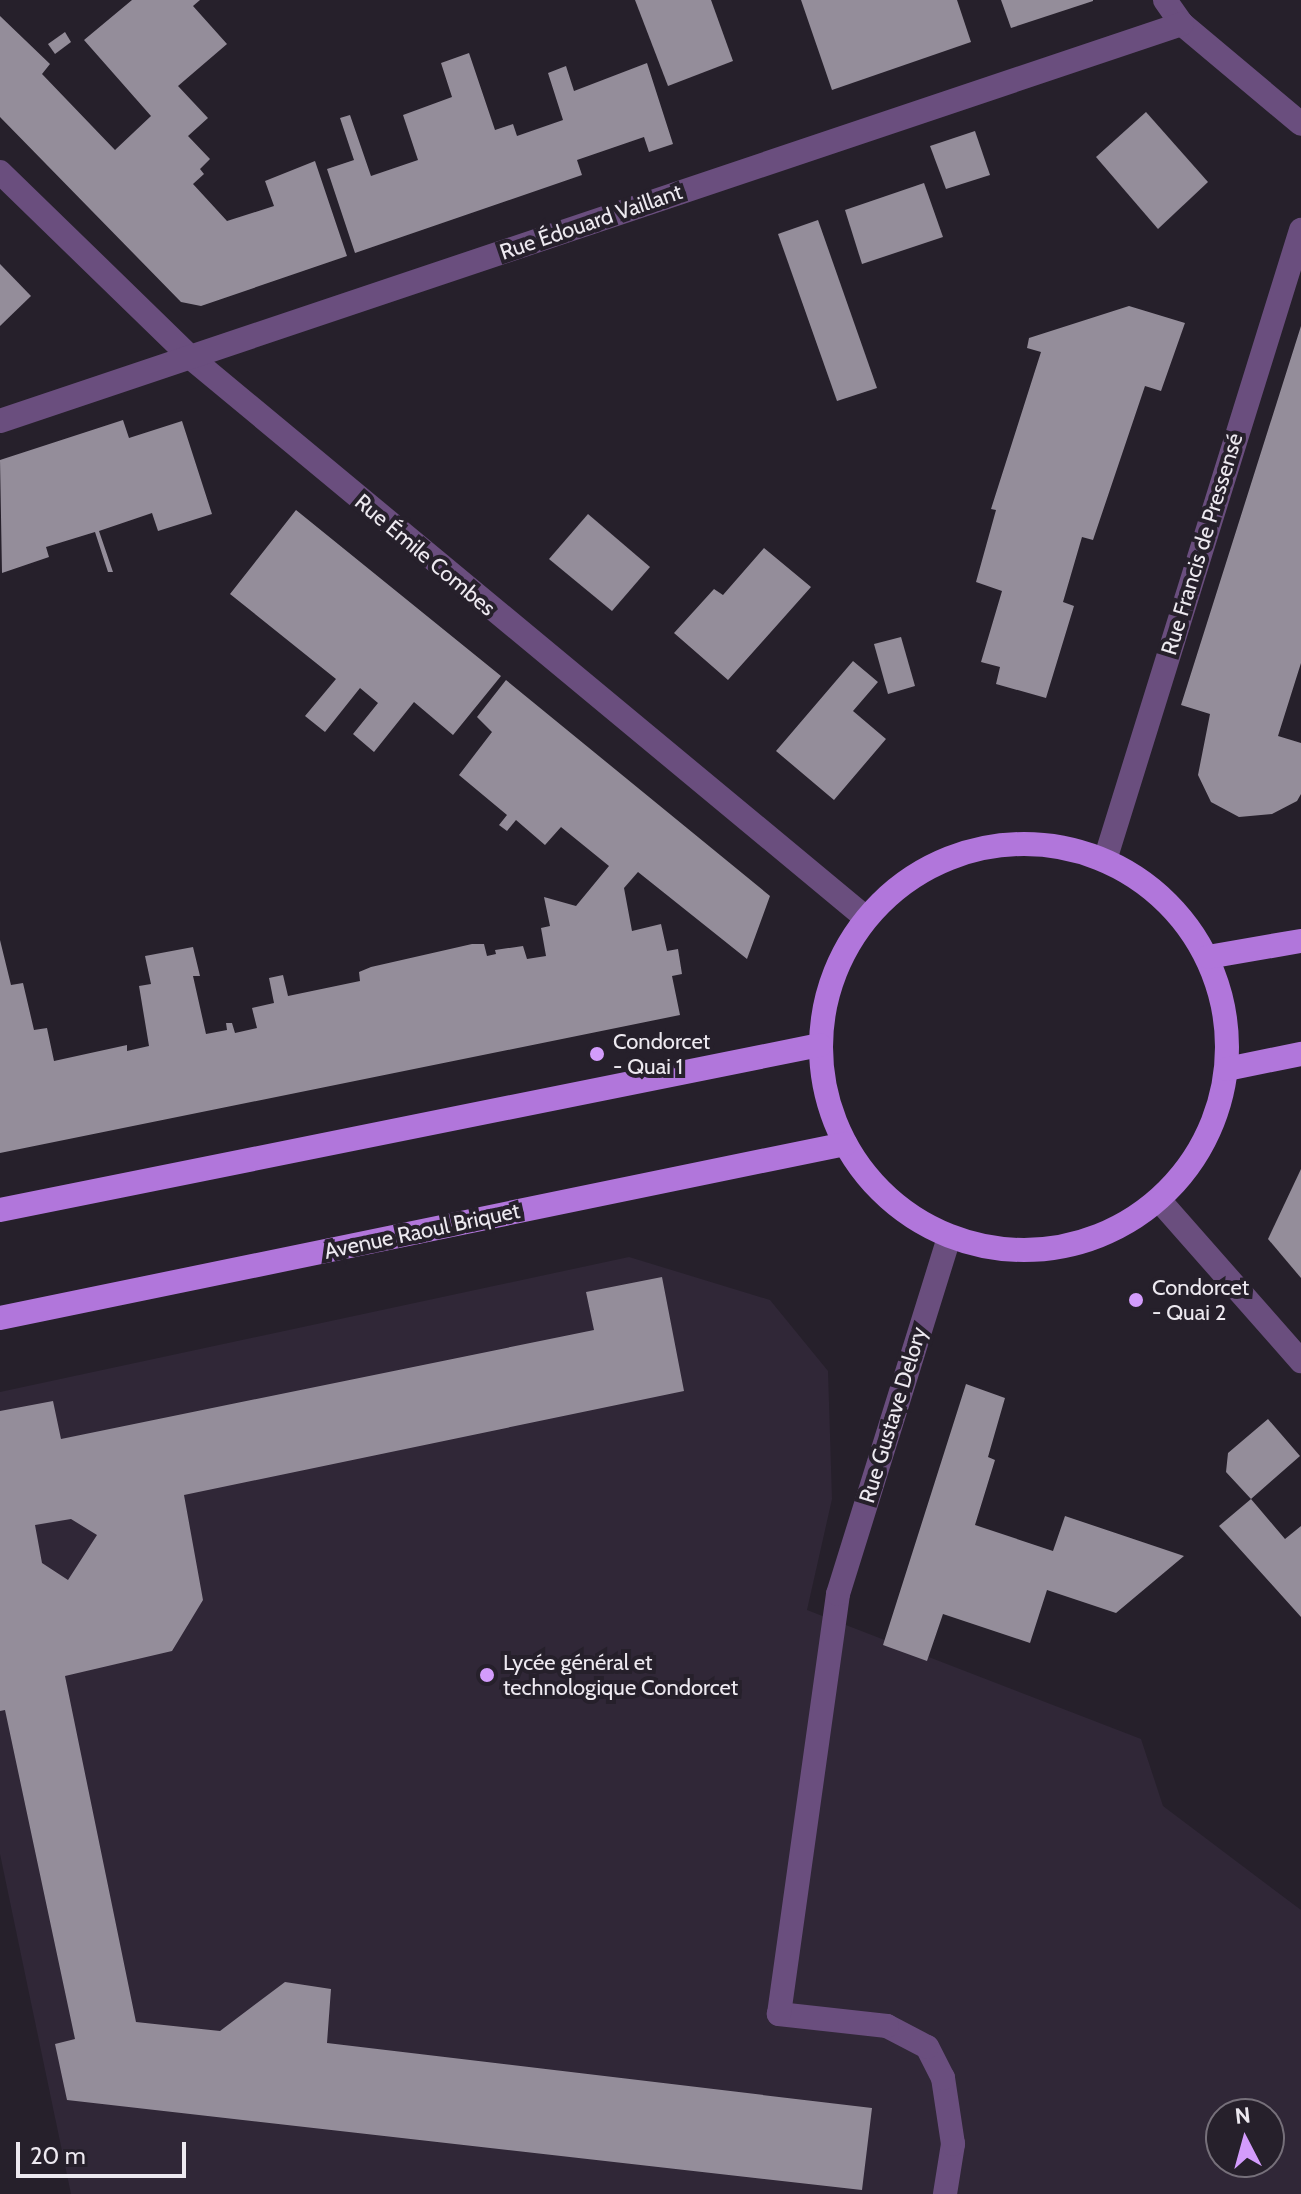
<!DOCTYPE html>
<html>
<head>
<meta charset="utf-8">
<style>
  body { margin:0 }
  #map { position:relative; width:1301px; height:2194px; overflow:hidden; background:#26202b; font-family:Cabin,sans-serif }
  div>[style] { position:absolute }
  .built>* { inset:0; background:#302737 }
  .building>* { inset:0; background:#948d9a }
  .minor>* { height:24px; margin:-12px; padding:0 12px; transform-origin:12px; border-radius:12px; background:#6a4e7e }
  .major>* { height:24px; margin:-12px; padding:0 12px; transform-origin:12px; border-radius:12px; background:#b176db }
  .major>.ring { margin:-12px; padding:0; box-sizing:content-box; background:none; border:24px solid #b176db; border-radius:50% }
  .dots>* { width:22px; height:22px; translate:-50% -50%; box-sizing:border-box; border:4px solid #26202b; border-radius:50% }
  span { translate:-50% -50%; white-space:nowrap; text-align:center; line-height:1.15; -webkit-text-stroke:8px #26202b; paint-order:stroke }
  .street-label { font-size:22px; color:#ede9f0 }
  .poi-label { font-size:22px; color:#ede9f0 }
  .left { translate:0 -50%; text-align:left }
  .north { position:absolute; left:1205px; top:2098px; width:80px; height:80px; box-sizing:border-box; background:#26202b; border:2px solid #76707a; border-radius:50%; rotate:354deg; font-size:22px; font-weight:700; line-height:32px; text-align:center; color:#ede9f0 }
  .north::after { content:''; display:block; margin:auto; width:28px; height:36px; background:#d39cfc; clip-path:polygon(50% 0,100% 100%,50% 72%,0 100%) }
  .scale { position:absolute; left:16px; top:2142px; width:170px; height:36px; box-sizing:border-box; border:4px solid #ede9f0; border-top:0; padding-left:10px; font-size:24px; line-height:28px; white-space:nowrap; color:#ede9f0; -webkit-text-stroke:6px #26202b; paint-order:stroke }
</style>
</head>
<body>
<div id="map">
  <div class="built">
    <i style="clip-path:polygon(evenodd,629px 1257px,770px 1300px,828px 1371px,832px 1499px,807px 1610px,1141px 1739px,1163px 1806px,1301px 1910px,1301px 2194px,71px 2194px,0 1854px,0 1392px,629px 1257px,1221px 2114px,1269px 2114px,1269px 2162px,1221px 2162px,1221px 2114px)"></i>
  </div>
  <div class="building">
    <i style="clip-path:polygon(132px 0,200px 0,193px 6px,227px 44px,178px 86px,208px 118px,188px 136px,210px 159px,200px 169px,204px 174px,193px 184px,227px 221px,274px 206px,265px 181px,315px 161px,347px 256px,201px 306px,181px 302px,0 117px,0 16px,50px 64px,42px 74px,115px 150px,151px 116px,84px 40px)"></i>
    <i style="clip-path:polygon(635px 0,711px 0,733px 61px,668px 86px)"></i>
    <i style="clip-path:polygon(801px 0,957px 0,971px 42px,832px 90px)"></i>
    <i style="clip-path:polygon(1001px 0,1093px 0,1093px 1px,1011px 28px)"></i>
    <i style="clip-path:polygon(65px 32px,71px 42px,55px 54px,48px 44px)"></i>
    <i style="clip-path:polygon(469px 53px,495px 130px,513px 124px,517px 136px,563px 120px,548px 73px,566px 66px,574px 91px,647px 63px,673px 144px,649px 152px,644px 137px,577px 160px,582px 175px,355px 253px,327px 169px,354px 160px,340px 118px,350px 115px,371px 176px,418px 160px,403px 115px,452px 97px,441px 63px)"></i>
    <i style="clip-path:polygon(1146px 112px,1208px 182px,1158px 229px,1096px 157px)"></i>
    <i style="clip-path:polygon(975px 131px,990px 175px,946px 189px,930px 146px)"></i>
    <i style="clip-path:polygon(924px 183px,943px 237px,862px 264px,845px 210px)"></i>
    <i style="clip-path:polygon(818px 220px,877px 388px,837px 401px,778px 234px)"></i>
    <i style="clip-path:polygon(0 264px,31px 296px,0 326px)"></i>
    <i style="clip-path:polygon(1129px 306px,1185px 323px,1161px 391px,1145px 386px,1093px 540px,1082px 537px,1063px 602px,1074px 606px,1046px 698px,996px 684px,1000px 667px,981px 662px,1002px 591px,976px 582px,996px 510px,991px 509px,1041px 352px,1027px 348px,1029px 338px)"></i>
    <i style="clip-path:polygon(1301px 326px,1301px 663px,1278px 736px,1301px 743px,1301px 794px,1297px 801px,1272px 814px,1239px 817px,1211px 802px,1198px 775px,1210px 714px,1181px 705px)"></i>
    <i style="clip-path:polygon(123px 420px,129px 438px,182px 421px,212px 514px,158px 531px,152px 513px,99px 531px,113px 572px,108px 572px,95px 532px,46px 547px,49px 557px,2px 573px,0 460px)"></i>
    <i style="clip-path:polygon(296px 510px,501px 676px,453px 735px,414px 702px,374px 752px,353px 734px,378px 703px,360px 688px,325px 732px,305px 716px,336px 679px,230px 594px)"></i>
    <i style="clip-path:polygon(588px 514px,650px 567px,612px 611px,549px 559px)"></i>
    <i style="clip-path:polygon(764px 548px,811px 587px,728px 680px,674px 633px,714px 589px,723px 595px)"></i>
    <i style="clip-path:polygon(901px 637px,915px 686px,888px 694px,874px 644px)"></i>
    <i style="clip-path:polygon(853px 661px,878px 682px,853px 711px,886px 739px,834px 800px,776px 751px)"></i>
    <i style="clip-path:polygon(506px 680px,770px 896px,747px 959px,638px 872px,624px 888px,632px 931px,661px 924px,667px 951px,678px 949px,682px 974px,672px 976px,680px 1015px,0 1153px,0 940px,11px 985px,23px 983px,34px 1030px,47px 1028px,54px 1061px,127px 1045px,127px 1051px,149px 1046px,139px 986px,151px 984px,145px 956px,193px 947px,200px 976px,193px 976px,206px 1034px,227px 1030px,226px 1023px,232px 1023px,235px 1033px,257px 1028px,252px 1008px,274px 1003px,269px 978px,283px 975px,288px 996px,360px 981px,359px 972px,371px 967px,472px 944px,484px 944px,487px 956px,496px 954px,495px 950px,523px 946px,527px 959px,546px 956px,541px 928px,550px 926px,544px 897px,576px 906px,609px 866px,561px 827px,545px 845px,516px 820px,507px 831px,499px 825px,507px 815px,459px 775px,492px 732px,477px 717px)"></i>
    <i style="clip-path:polygon(1301px 1169px,1301px 1278px,1268px 1239px)"></i>
    <i style="clip-path:polygon(evenodd,662px 1277px,684px 1391px,184px 1495px,203px 1600px,172px 1651px,65px 1676px,136px 2022px,220px 2031px,285px 1982px,331px 1989px,327px 2043px,872px 2108px,862px 2190px,67px 2100px,55px 2044px,75px 2039px,5px 1710px,0 1711px,0 1411px,53px 1401px,61px 1439px,594px 1330px,586px 1292px,662px 1277px,71px 1519px,97px 1535px,68px 1580px,42px 1563px,35px 1525px,71px 1519px)"></i>
    <i style="clip-path:polygon(966px 1384px,1005px 1398px,988px 1457px,995px 1460px,975px 1525px,1053px 1551px,1065px 1516px,1184px 1556px,1116px 1613px,1047px 1590px,1030px 1643px,943px 1614px,927px 1661px,883px 1645px)"></i>
    <i style="clip-path:polygon(1268px 1419px,1300px 1456px,1251px 1499px,1285px 1539px,1301px 1526px,1301px 1617px,1219px 1526px,1251px 1499px,1226px 1472px,1228px 1453px)"></i>
  </div>
  <div class="minor">
    <i style="left:1165px;top:0;width:29px;rotate:55deg"></i>
    <i style="left:1182px;top:24px;width:155px;rotate:40deg"></i>
    <i style="left:0;top:172px;width:265px;rotate:44.2deg"></i>
    <i style="left:190px;top:357px;width:878px;rotate:39.69deg"></i>
    <i style="left:0;top:421px;width:1247px;rotate:-18.57deg"></i>
    <i style="left:1105px;top:860px;width:660px;rotate:-72.72deg"></i>
    <i style="left:1159px;top:1200px;width:215px;rotate:48.6deg"></i>
    <i style="left:945px;top:2194px;width:51px;rotate:-80.9deg"></i>
    <i style="left:953px;top:2144px;width:67px;rotate:-98.6deg"></i>
    <i style="left:943px;top:2078px;width:35px;rotate:-117deg"></i>
    <i style="left:927px;top:2047px;width:45px;rotate:-152.3deg"></i>
    <i style="left:887px;top:2026px;width:109px;rotate:-173.7deg"></i>
    <i style="left:779px;top:2014px;width:424px;rotate:-82deg"></i>
    <i style="left:838px;top:1594px;width:374px;rotate:-72.7deg"></i>
  </div>
  <div class="major">
    <i class="ring" style="left:821px;top:844px;width:382px;height:382px"></i>
    <i style="left:1208px;top:957px;width:94px;rotate:-9.8deg"></i>
    <i style="left:1227px;top:1069px;width:76px;rotate:-11.5deg"></i>
    <i style="left:0;top:1210px;width:836px;rotate:-11.38deg"></i>
    <i style="left:0;top:1318px;width:863px;rotate:-11.64deg"></i>
  </div>
  <div class="dots">
    <i style="left:597px;top:1054px;background:#d39cfc"></i>
    <i style="left:1136px;top:1300px;background:#d39cfc"></i>
    <i style="left:487px;top:1675px;background:#d39cfc"></i>
  </div>
  <div class="street-label">
    <span style="left:591px;top:222px;rotate:-19deg">Rue Édouard Vaillant</span>
    <span style="left:1202px;top:544px;rotate:-73deg">Rue Francis de Pressensé</span>
    <span style="left:425px;top:555px;rotate:40deg">Rue Émile Combes</span>
    <span style="left:422px;top:1231px;rotate:-12deg">Avenue Raoul Briquet</span>
    <span style="left:893px;top:1415px;rotate:-73deg">Rue Gustave Delory</span>
  </div>
  <div class="poi-label">
    <span class="left" style="left:613px;top:1054px">Condorcet<br>- Quai 1</span>
    <span class="left" style="left:1152px;top:1300px">Condorcet<br>- Quai 2</span>
    <span class="left" style="left:503px;top:1675px">Lycée général et<br>technologique Condorcet</span>
  </div>
  <div class="north">N</div>
  <div class="scale">20 m</div>
</div>
</body>
</html>
